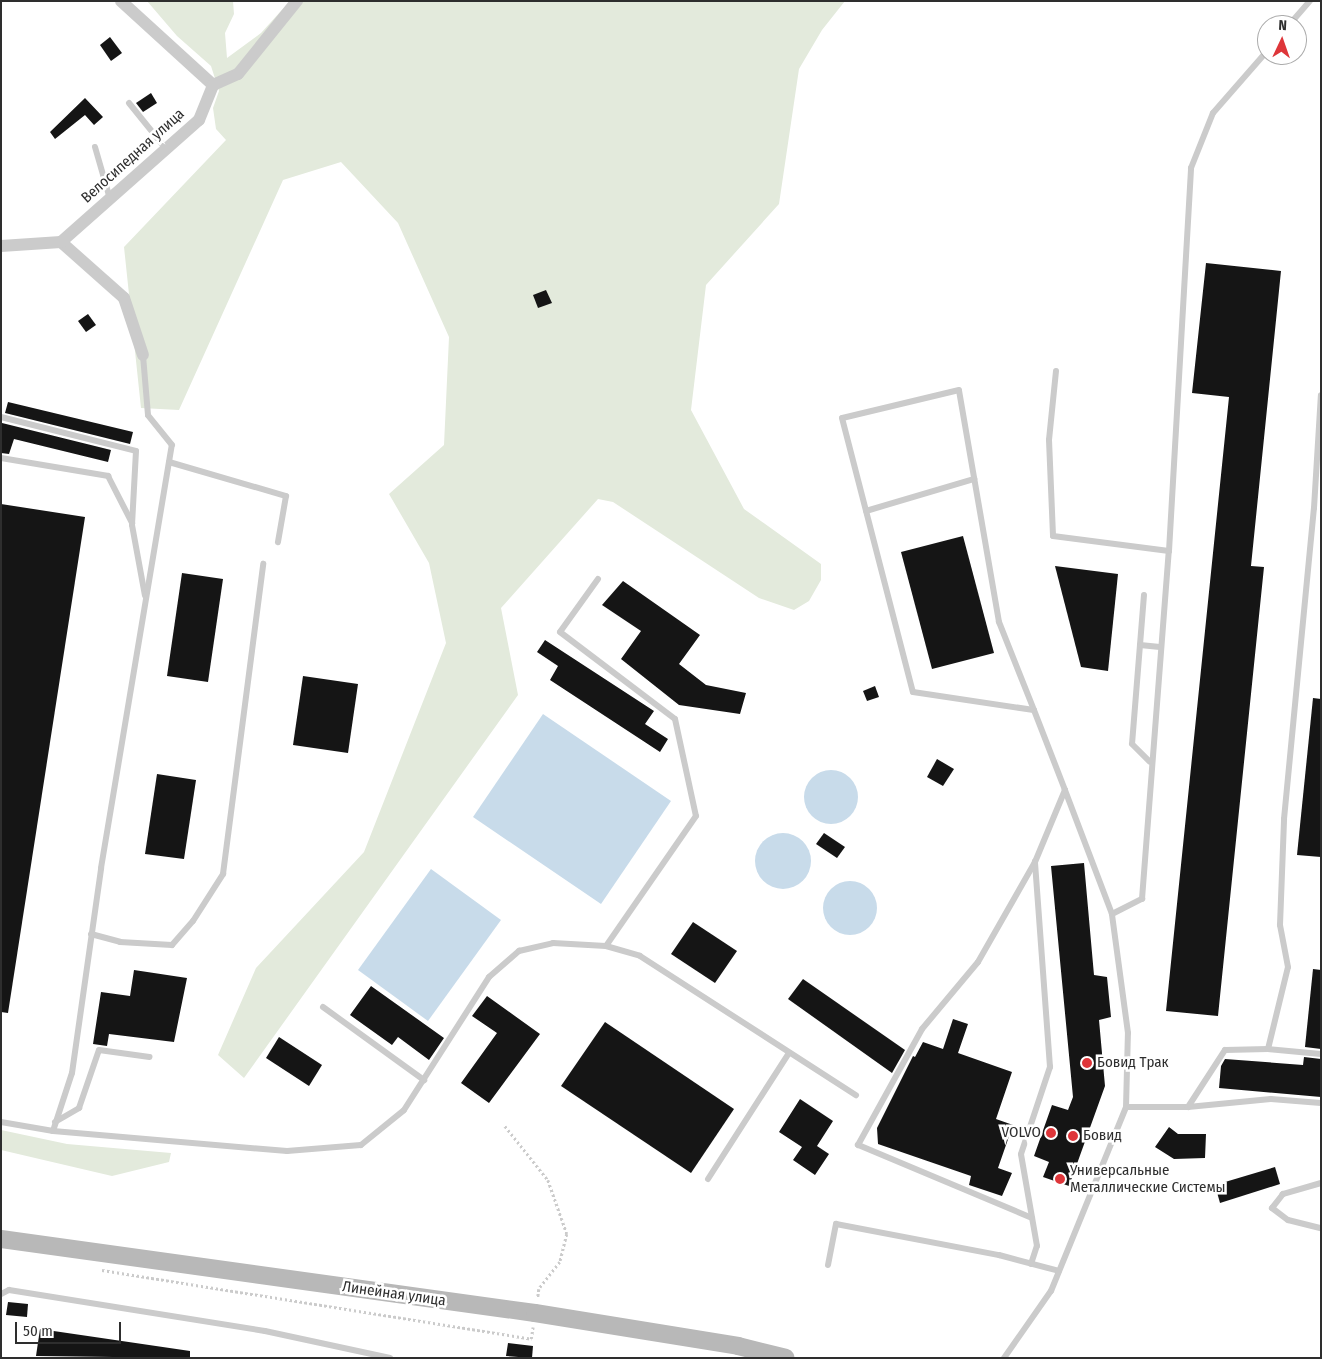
<!DOCTYPE html>
<html>
<head>
<meta charset="utf-8">
<style>
  body { margin:0 }
  #map { position:relative; width:1322px; height:1359px; overflow:hidden; background:#fff; font-family:"Fira Sans Condensed",sans-serif }
  div>[style] { position:absolute }
  .green>* { inset:0; background:#e3eadc }
  .water>* { inset:0; background:#c8dbea }
  .round { border-radius:50% }
  .building>* { inset:0; background:#151515 }
  .path>* { height:2.5px; margin-top:-1.25px; transform-origin:0; background:repeating-linear-gradient(90deg,#cbcbcb 0 2.5px,transparent 0 5px) }
  .lane>* { height:6px; margin:-3px; padding:0 3px; transform-origin:3px; border-radius:3px; background:#cbcbcb }
  .street>* { height:12px; margin:-6px; padding:0 6px; transform-origin:6px; border-radius:6px; background:#cbcbcb }
  .secondary>* { height:18px; margin:-9px; padding:0 9px; transform-origin:9px; border-radius:9px; background:#b8b8b8 }
  .dots>* { width:14px; height:14px; translate:-50% -50%; box-sizing:border-box; border:2px solid #fff; border-radius:50% }
  span { translate:-50% -50%; white-space:nowrap; text-align:center; line-height:1.15; -webkit-text-stroke:5px #fff; paint-order:stroke }
  .street-label { font-size:15px; color:#2e2e2e }
  .poi-label { font-size:15px; color:#2e2e2e }
  .left { translate:0 -50%; text-align:left }
  .right { translate:-100% -50%; text-align:right }
  .frame { position:absolute; inset:0; border:2px solid #2e2e2e; pointer-events:none }
  .north { position:absolute; left:1257px; top:15px; width:50px; height:50px; box-sizing:border-box; background:#fff; border:1px solid #ababab; border-radius:50%; rotate:3deg; font-size:14px; font-weight:700; line-height:20px; text-align:center; color:#2e2e2e }
  .north::after { content:''; display:block; margin:auto; width:18px; height:22px; background:#de363a; clip-path:polygon(50% 0,100% 100%,50% 72%,0 100%) }
  .scale { position:absolute; left:15px; top:1322px; width:106px; height:22px; box-sizing:border-box; border:2px solid #2e2e2e; border-top:0; padding-left:6px; font-size:15px; line-height:18px; white-space:nowrap; color:#2e2e2e; -webkit-text-stroke:4px #fff; paint-order:stroke }
</style>
</head>
<body>
<div id="map">
  <div class="green">
    <i style="clip-path:polygon(147px 1px,233px 1px,234px 14px,225px 33px,227px 58px,261px 33px,290px 1px,845px 1px,822px 30px,799px 69px,779px 204px,706px 285px,691px 410px,744px 509px,821px 564px,821px 580px,809px 601px,794px 610px,759px 598px,613px 502px,598px 499px,501px 608px,518px 695px,244px 1078px,218px 1055px,256px 968px,364px 852px,446px 643px,429px 563px,389px 494px,444px 445px,449px 337px,398px 223px,341px 162px,283px 180px,179px 410px,141px 408px,124px 247px,226px 140px,216px 129px,213px 108px,219px 91px,211px 66px,177px 36px)"></i>
    <i style="clip-path:polygon(1px 1130px,67px 1144px,171px 1153px,169px 1162px,112px 1176px,1px 1150px)"></i>
  </div>
  <div class="water">
    <i style="clip-path:polygon(543px 714px,671px 801px,601px 904px,473px 817px)"></i>
    <i class="round" style="left:804px;top:770px;width:54px;height:54px"></i>
    <i class="round" style="left:755px;top:833px;width:56px;height:56px"></i>
    <i style="clip-path:polygon(431px 869px,501px 920px,428px 1021px,358px 970px)"></i>
    <i class="round" style="left:823px;top:881px;width:54px;height:54px"></i>
  </div>
  <div class="building">
    <i style="clip-path:polygon(110px 37px,122px 53px,111px 61px,100px 45px)"></i>
    <i style="clip-path:polygon(151px 93px,157px 103px,143px 112px,136px 103px)"></i>
    <i style="clip-path:polygon(85px 98px,103px 117px,94px 125px,85px 115px,55px 139px,50px 132px)"></i>
    <i style="clip-path:polygon(1206px 263px,1281px 271px,1251px 566px,1264px 567px,1218px 1016px,1166px 1011px,1229px 397px,1192px 393px)"></i>
    <i style="clip-path:polygon(546px 290px,552px 303px,538px 308px,533px 295px)"></i>
    <i style="clip-path:polygon(88px 314px,96px 325px,86px 332px,78px 321px)"></i>
    <i style="clip-path:polygon(8px 402px,133px 432px,130px 444px,5px 413px)"></i>
    <i style="clip-path:polygon(2px 423px,111px 450px,108px 462px,14px 439px,9px 454px,1px 453px)"></i>
    <i style="clip-path:polygon(1px 504px,85px 517px,8px 1013px,1px 1012px)"></i>
    <i style="clip-path:polygon(963px 536px,994px 653px,932px 669px,901px 552px)"></i>
    <i style="clip-path:polygon(1055px 566px,1118px 574px,1108px 671px,1081px 667px)"></i>
    <i style="clip-path:polygon(182px 573px,223px 579px,208px 682px,167px 676px)"></i>
    <i style="clip-path:polygon(623px 581px,700px 635px,679px 664px,706px 685px,746px 693px,740px 714px,679px 705px,621px 659px,641px 631px,602px 605px)"></i>
    <i style="clip-path:polygon(545px 640px,654px 711px,645px 724px,668px 739px,660px 752px,550px 680px,558px 666px,537px 652px)"></i>
    <i style="clip-path:polygon(303px 676px,358px 684px,348px 753px,293px 745px)"></i>
    <i style="clip-path:polygon(875px 686px,879px 697px,867px 701px,863px 691px)"></i>
    <i style="clip-path:polygon(1313px 698px,1321px 699px,1321px 857px,1297px 855px)"></i>
    <i style="clip-path:polygon(937px 759px,954px 769px,943px 786px,927px 777px)"></i>
    <i style="clip-path:polygon(157px 774px,196px 780px,184px 859px,145px 854px)"></i>
    <i style="clip-path:polygon(824px 833px,845px 847px,837px 858px,816px 844px)"></i>
    <i style="clip-path:polygon(1084px 863px,1094px 975px,1107px 977px,1111px 1017px,1099px 1020px,1105px 1086px,1069px 1186px,1043px 1177px,1049px 1162px,1034px 1156px,1052px 1105px,1068px 1110px,1073px 1097px,1051px 866px)"></i>
    <i style="clip-path:polygon(693px 922px,737px 951px,715px 983px,671px 954px)"></i>
    <i style="clip-path:polygon(1313px 969px,1321px 970px,1321px 1049px,1305px 1047px)"></i>
    <i style="clip-path:polygon(134px 970px,187px 978px,174px 1042px,109px 1034px,107px 1046px,93px 1044px,101px 992px,130px 996px)"></i>
    <i style="clip-path:polygon(803px 979px,905px 1050px,892px 1073px,788px 999px)"></i>
    <i style="clip-path:polygon(371px 986px,444px 1038px,429px 1060px,398px 1037px,392px 1045px,350px 1015px)"></i>
    <i style="clip-path:polygon(487px 996px,540px 1034px,489px 1103px,461px 1083px,497px 1033px,472px 1016px)"></i>
    <i style="clip-path:polygon(953px 1019px,968px 1024px,958px 1053px,1012px 1072px,996px 1119px,1013px 1125px,998px 1168px,1012px 1173px,1002px 1196px,969px 1185px,971px 1176px,878px 1144px,877px 1128px,913px 1056px,915px 1057px,923px 1042px,943px 1049px)"></i>
    <i style="clip-path:polygon(605px 1022px,734px 1109px,691px 1173px,561px 1086px)"></i>
    <i style="clip-path:polygon(279px 1037px,322px 1065px,309px 1086px,266px 1058px)"></i>
    <i style="clip-path:polygon(1304px 1057px,1321px 1059px,1321px 1097px,1219px 1088px,1221px 1066px,1225px 1059px,1303px 1065px)"></i>
    <i style="clip-path:polygon(800px 1099px,833px 1121px,817px 1146px,829px 1154px,815px 1175px,793px 1160px,802px 1147px,779px 1132px)"></i>
    <i style="clip-path:polygon(1169px 1127px,1178px 1134px,1206px 1134px,1205px 1158px,1174px 1159px,1155px 1147px)"></i>
    <i style="clip-path:polygon(1275px 1167px,1280px 1184px,1220px 1203px,1215px 1185px)"></i>
    <i style="clip-path:polygon(8px 1302px,28px 1304px,27px 1317px,6px 1315px)"></i>
    <i style="clip-path:polygon(40px 1329px,190px 1351px,190px 1358px,36px 1356px)"></i>
    <i style="clip-path:polygon(508px 1343px,533px 1346px,532px 1358px,506px 1356px)"></i>
  </div>
  <div class="path">
    <i style="left:505px;top:1126px;width:69px;rotate:51.5deg"></i>
    <i style="left:548px;top:1180px;width:57px;rotate:70.6deg"></i>
    <i style="left:567px;top:1234px;width:29px;rotate:104deg"></i>
    <i style="left:560px;top:1262px;width:34px;rotate:128deg"></i>
    <i style="left:539px;top:1289px;width:8px;rotate:97deg"></i>
    <i style="left:102px;top:1270px;width:435px;rotate:9.1deg"></i>
    <i style="left:531px;top:1339px;width:12px;rotate:-81deg"></i>
  </div>
  <div class="lane">
    <i style="left:1289px;top:25px;width:32px;rotate:-49deg"></i>
    <i style="left:129px;top:103px;width:59px;rotate:51.2deg"></i>
    <i style="left:95px;top:147px;width:54px;rotate:73.9deg"></i>
    <i style="left:1056px;top:371px;width:69px;rotate:95.8deg"></i>
    <i style="left:1049px;top:440px;width:96px;rotate:87.6deg"></i>
    <i style="left:1053px;top:536px;width:117px;rotate:7.4deg"></i>
    <i style="left:1px;top:417px;width:139px;rotate:14.1deg"></i>
    <i style="left:136px;top:451px;width:74px;rotate:93.1deg"></i>
    <i style="left:132px;top:525px;width:72px;rotate:79.6deg"></i>
    <i style="left:1px;top:458px;width:109px;rotate:9.5deg"></i>
    <i style="left:108px;top:476px;width:53px;rotate:62.9deg"></i>
    <i style="left:169px;top:462px;width:122px;rotate:16.2deg"></i>
    <i style="left:286px;top:496px;width:47px;rotate:99.9deg"></i>
    <i style="left:866px;top:511px;width:113px;rotate:-16.5deg"></i>
    <i style="left:598px;top:579px;width:65px;rotate:125.6deg"></i>
    <i style="left:560px;top:632px;width:144px;rotate:37.1deg"></i>
    <i style="left:675px;top:719px;width:99px;rotate:77.8deg"></i>
    <i style="left:696px;top:816px;width:158px;rotate:124.7deg"></i>
    <i style="left:1144px;top:595px;width:149px;rotate:94.6deg"></i>
    <i style="left:1132px;top:744px;width:25px;rotate:45deg"></i>
    <i style="left:1140px;top:645px;width:20px;rotate:6deg"></i>
    <i style="left:1112px;top:914px;width:34px;rotate:-27deg"></i>
    <i style="left:1142px;top:899px;width:349px;rotate:-85.6deg"></i>
    <i style="left:1169px;top:551px;width:384px;rotate:-86.7deg"></i>
    <i style="left:1191px;top:168px;width:59px;rotate:-68.2deg"></i>
    <i style="left:1213px;top:113px;width:82px;rotate:-48.9deg"></i>
    <i style="left:91px;top:934px;width:30px;rotate:15deg"></i>
    <i style="left:120px;top:942px;width:52px;rotate:3.3deg"></i>
    <i style="left:172px;top:945px;width:32px;rotate:-49deg"></i>
    <i style="left:193px;top:921px;width:56px;rotate:-57.4deg"></i>
    <i style="left:223px;top:874px;width:313px;rotate:-82.6deg"></i>
    <i style="left:323px;top:1007px;width:125px;rotate:35.9deg"></i>
    <i style="left:1268px;top:1049px;width:53px;rotate:5.4deg"></i>
    <i style="left:1126px;top:1107px;width:62px"></i>
    <i style="left:1188px;top:1107px;width:83px;rotate:-5.5deg"></i>
    <i style="left:1271px;top:1099px;width:50px;rotate:4.6deg"></i>
    <i style="left:1188px;top:1107px;width:68px;rotate:-57deg"></i>
    <i style="left:1225px;top:1050px;width:43px;rotate:-1.3deg"></i>
    <i style="left:1268px;top:1049px;width:84px;rotate:-76.3deg"></i>
    <i style="left:1288px;top:967px;width:43px;rotate:-100.8deg"></i>
    <i style="left:1280px;top:925px;width:106px;rotate:-87.8deg"></i>
    <i style="left:1284px;top:819px;width:312px;rotate:-84.5deg"></i>
    <i style="left:1314px;top:508px;width:113px;rotate:-86.5deg"></i>
    <i style="left:1px;top:1122px;width:53px;rotate:9.8deg"></i>
    <i style="left:53px;top:1131px;width:61px;rotate:-71.9deg"></i>
    <i style="left:72px;top:1073px;width:207px;rotate:-81.9deg"></i>
    <i style="left:101px;top:868px;width:429px;rotate:-80.5deg"></i>
    <i style="left:172px;top:445px;width:38px;rotate:-129deg"></i>
    <i style="left:148px;top:415px;width:60px;rotate:-94.8deg"></i>
    <i style="left:55px;top:1122px;width:28px;rotate:-30deg"></i>
    <i style="left:79px;top:1108px;width:61px;rotate:-71deg"></i>
    <i style="left:99px;top:1050px;width:51px;rotate:7.8deg"></i>
    <i style="left:53px;top:1131px;width:235px;rotate:4.9deg"></i>
    <i style="left:287px;top:1151px;width:74px;rotate:-4.6deg"></i>
    <i style="left:361px;top:1145px;width:55px;rotate:-39.1deg"></i>
    <i style="left:404px;top:1110px;width:158px;rotate:-57.4deg"></i>
    <i style="left:489px;top:977px;width:40px;rotate:-41deg"></i>
    <i style="left:519px;top:951px;width:35px;rotate:-13deg"></i>
    <i style="left:553px;top:943px;width:53px;rotate:3.2deg"></i>
    <i style="left:606px;top:946px;width:35px;rotate:16deg"></i>
    <i style="left:640px;top:956px;width:257px;rotate:32.8deg"></i>
    <i style="left:708px;top:1179px;width:150px;rotate:-57.3deg"></i>
    <i style="left:1321px;top:1183px;width:40px;rotate:164deg"></i>
    <i style="left:1283px;top:1194px;width:18px;rotate:128deg"></i>
    <i style="left:1272px;top:1208px;width:20px;rotate:37deg"></i>
    <i style="left:1288px;top:1220px;width:34px;rotate:14deg"></i>
    <i style="left:1032px;top:1218px;width:189px;rotate:-157.2deg"></i>
    <i style="left:858px;top:1145px;width:132px;rotate:-61.1deg"></i>
    <i style="left:922px;top:1029px;width:87px;rotate:-50.1deg"></i>
    <i style="left:978px;top:962px;width:115px;rotate:-60.3deg"></i>
    <i style="left:1031px;top:1264px;width:19px;rotate:-72deg"></i>
    <i style="left:1037px;top:1246px;width:93px;rotate:-99.9deg"></i>
    <i style="left:1021px;top:1154px;width:92px;rotate:-71.6deg"></i>
    <i style="left:1050px;top:1067px;width:206px;rotate:-94.2deg"></i>
    <i style="left:1035px;top:862px;width:78px;rotate:-67.4deg"></i>
    <i style="left:828px;top:1265px;width:42px;rotate:-79deg"></i>
    <i style="left:836px;top:1224px;width:166px;rotate:10.8deg"></i>
    <i style="left:999px;top:1255px;width:62px;rotate:14.9deg"></i>
    <i style="left:1px;top:1294px;width:9px;rotate:-27deg"></i>
    <i style="left:9px;top:1290px;width:259px;rotate:9.1deg"></i>
    <i style="left:265px;top:1331px;width:128px;rotate:12.2deg"></i>
    <i style="left:1004px;top:1358px;width:82px;rotate:-55deg"></i>
    <i style="left:1051px;top:1291px;width:199px;rotate:-67.8deg"></i>
    <i style="left:1126px;top:1107px;width:74px;rotate:-88.5deg"></i>
    <i style="left:1128px;top:1033px;width:120px;rotate:-97.7deg"></i>
    <i style="left:1112px;top:914px;width:133px;rotate:-110.8deg"></i>
    <i style="left:1065px;top:790px;width:86px;rotate:-111.2deg"></i>
    <i style="left:1034px;top:710px;width:95px;rotate:-111.7deg"></i>
    <i style="left:999px;top:622px;width:235px;rotate:-99.8deg"></i>
    <i style="left:959px;top:390px;width:120px;rotate:166.5deg"></i>
    <i style="left:842px;top:418px;width:283px;rotate:75.5deg"></i>
    <i style="left:913px;top:692px;width:122px;rotate:8.5deg"></i>
  </div>
  <div class="street">
    <i style="left:121px;top:1px;width:125px;rotate:42.4deg"></i>
    <i style="left:61px;top:242px;width:84px;rotate:41.6deg"></i>
    <i style="left:124px;top:298px;width:60px;rotate:71.6deg"></i>
    <i style="left:1px;top:246px;width:60px;rotate:-3.8deg"></i>
    <i style="left:61px;top:242px;width:184px;rotate:-41.5deg"></i>
    <i style="left:199px;top:120px;width:38px;rotate:-68deg"></i>
    <i style="left:213px;top:85px;width:27px;rotate:-24deg"></i>
    <i style="left:238px;top:74px;width:94px;rotate:-51.1deg"></i>
  </div>
  <div class="secondary">
    <i style="left:1px;top:1239px;width:539px;rotate:7.89deg"></i>
    <i style="left:535px;top:1313px;width:206px;rotate:9.2deg"></i>
    <i style="left:738px;top:1346px;width:49px;rotate:14deg"></i>
  </div>
  <div class="dots">
    <i style="left:1087px;top:1063px;background:#de363a"></i>
    <i style="left:1051px;top:1133px;background:#de363a"></i>
    <i style="left:1073px;top:1136px;background:#de363a"></i>
    <i style="left:1060px;top:1179px;background:#de363a"></i>
  </div>
  <div class="street-label">
    <span style="left:133px;top:156px;rotate:-42deg">Велосипедная улица</span>
    <span style="left:394px;top:1294px;rotate:8deg">Линейная улица</span>
  </div>
  <div class="poi-label">
    <span class="left" style="left:1097px;top:1063px">Бовид Трак</span>
    <span class="right" style="left:1041px;top:1133px">VOLVO</span>
    <span class="left" style="left:1083px;top:1136px">Бовид</span>
    <span class="left" style="left:1070px;top:1179px">Универсальные<br>Металлические Системы</span>
  </div>
  <div class="frame"></div>
  <div class="north">N</div>
  <div class="scale">50 m</div>
</div>
</body>
</html>
